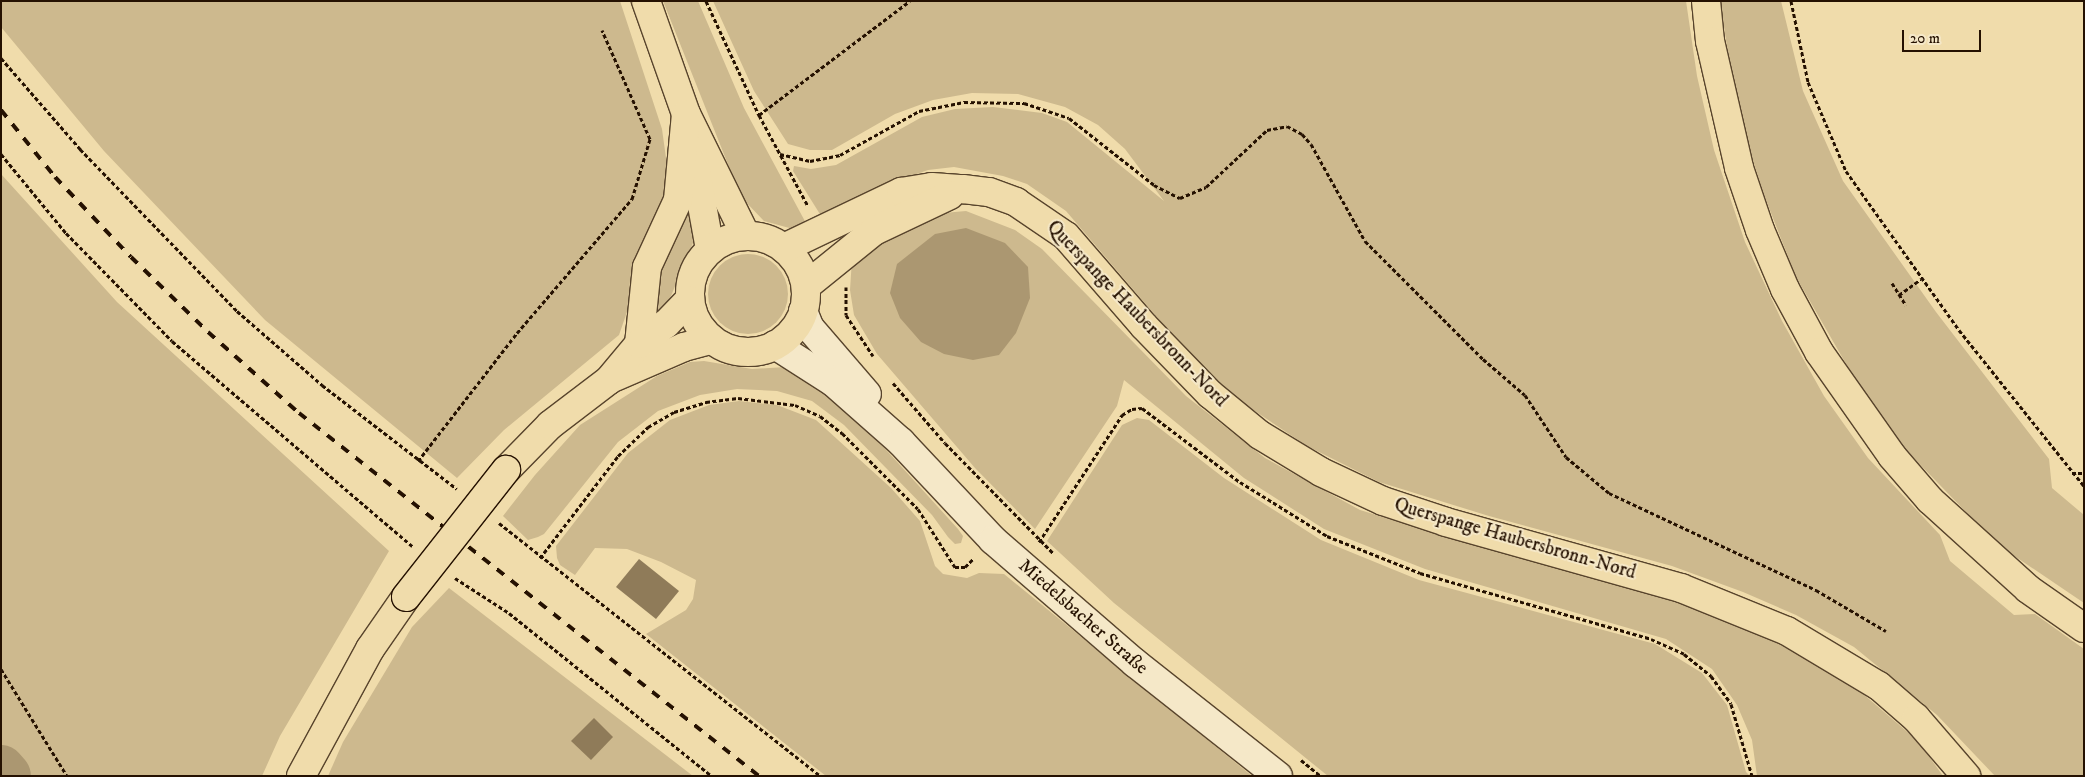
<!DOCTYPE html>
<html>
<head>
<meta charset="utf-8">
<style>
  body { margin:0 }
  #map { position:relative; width:2085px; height:777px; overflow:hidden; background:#f0dcab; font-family:"IM FELL DW Pica",serif }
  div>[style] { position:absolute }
  .green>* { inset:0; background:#cdb98e }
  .round { border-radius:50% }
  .water>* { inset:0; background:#ab9771 }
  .river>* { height:48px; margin:-24px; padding:0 24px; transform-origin:24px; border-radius:24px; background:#ab9771 }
  .building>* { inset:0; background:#8f7b59 }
  .path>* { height:3px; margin-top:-1.5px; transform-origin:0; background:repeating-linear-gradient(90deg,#251101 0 4px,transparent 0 6.5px) }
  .roads { filter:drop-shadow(1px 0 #58442c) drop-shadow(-1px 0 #58442c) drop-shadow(0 1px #58442c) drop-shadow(0 -1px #58442c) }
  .minor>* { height:28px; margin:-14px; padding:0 14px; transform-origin:14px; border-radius:14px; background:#f5e8c8 }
  .major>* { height:28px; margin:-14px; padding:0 14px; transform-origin:14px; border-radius:14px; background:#f0dcab }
  .major>.ring { margin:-14px; padding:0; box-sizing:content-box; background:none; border:28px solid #f0dcab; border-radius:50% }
  .rail>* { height:4px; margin-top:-2px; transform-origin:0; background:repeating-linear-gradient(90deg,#251101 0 9px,transparent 0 18px) }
  .bridges { filter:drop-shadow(1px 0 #251101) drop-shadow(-1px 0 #251101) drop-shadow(0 1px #251101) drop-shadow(0 -1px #251101) }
  .major-bridge>* { height:28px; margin:-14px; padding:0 14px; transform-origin:14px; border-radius:14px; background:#f0dcab }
  span { translate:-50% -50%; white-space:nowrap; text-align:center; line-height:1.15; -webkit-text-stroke:4px #f5e8c8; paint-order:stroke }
  .street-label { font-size:19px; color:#251101 }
  .frame { position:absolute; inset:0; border:2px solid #251101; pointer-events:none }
  .scale { position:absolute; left:1902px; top:30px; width:79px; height:22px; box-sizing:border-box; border:2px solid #251101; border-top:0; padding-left:6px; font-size:15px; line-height:18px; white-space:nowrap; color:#251101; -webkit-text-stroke:4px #f5e8c8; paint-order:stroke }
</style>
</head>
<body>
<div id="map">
  <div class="green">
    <i style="clip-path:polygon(1px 1px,620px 1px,662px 129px,666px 158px,666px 189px,630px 281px,628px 309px,619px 335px,504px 430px,457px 478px,265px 320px,104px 151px,1px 27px)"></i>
    <i style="clip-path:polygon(663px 1px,698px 1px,744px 108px,807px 225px,793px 229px,764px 221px,741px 197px)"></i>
    <i style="clip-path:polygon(713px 1px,1686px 1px,1697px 76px,1714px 150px,1745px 242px,1782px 321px,1824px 396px,1868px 458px,1940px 535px,1950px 561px,2014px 615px,2035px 614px,2084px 649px,2084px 776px,1995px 776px,1937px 715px,1854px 647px,1796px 615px,1743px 592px,1672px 566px,1489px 516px,1379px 482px,1307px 446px,1243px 403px,1215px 378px,1179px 343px,1066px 211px,1027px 184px,1003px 176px,954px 167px,928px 170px,877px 188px,823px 219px,793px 171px,794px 166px,811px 169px,836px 165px,922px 117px,955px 109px,993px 107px,1042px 113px,1067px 122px,1164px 201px,1125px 149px,1098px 125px,1065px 107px,1018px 94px,972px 93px,933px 100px,895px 114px,832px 150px,810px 150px,788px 144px,754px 91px)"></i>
    <i style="clip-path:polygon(1720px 1px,1781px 1px,1803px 91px,1843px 181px,1936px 312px,2049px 459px,2052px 488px,2084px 515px,2084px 603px,2010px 553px,1969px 515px,1903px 447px,1849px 369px,1796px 277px,1764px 195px,1737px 111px)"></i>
    <i style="clip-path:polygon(1px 174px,117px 302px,389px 551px,280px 736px,262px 776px,1px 776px)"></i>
    <i style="clip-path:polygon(693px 204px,697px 233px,671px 296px,658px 314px,655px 310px,656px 268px,683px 213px)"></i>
    <i style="clip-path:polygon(966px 211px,1015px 230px,1042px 249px,1186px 396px,1265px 458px,1360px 510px,1468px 543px,1576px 569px,1743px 625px,1848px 681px,1918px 741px,1943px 776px,1757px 776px,1752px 740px,1737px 705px,1712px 669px,1666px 639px,1425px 569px,1324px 529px,1244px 478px,1124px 380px,1117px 406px,1035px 529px,975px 468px,877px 354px,854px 315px,850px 290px,852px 259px,932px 214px)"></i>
    <i class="round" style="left:708px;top:254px;width:80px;height:80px"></i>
    <i style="clip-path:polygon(704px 361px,752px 369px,785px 367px,802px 372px,850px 410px,958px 529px,963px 536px,961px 543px,955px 544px,948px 537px,932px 515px,844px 425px,812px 401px,777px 391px,737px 389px,700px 395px,658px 411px,618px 442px,544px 534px,538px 537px,528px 540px,503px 516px,535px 475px,580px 425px,657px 376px,690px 362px)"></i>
    <i style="clip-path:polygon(739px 401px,777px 405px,816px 420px,891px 488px,920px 521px,935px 566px,943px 574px,967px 578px,979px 573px,1004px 574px,1252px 776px,826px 776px,646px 634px,686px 610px,693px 599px,696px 580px,661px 562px,627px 549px,595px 548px,575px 575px,560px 565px,557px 558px,556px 546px,628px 453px,670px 420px,709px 405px)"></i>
    <i style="clip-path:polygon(1137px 418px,1149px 420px,1224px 478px,1321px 540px,1419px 580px,1655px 644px,1702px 673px,1727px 705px,1746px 772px,1750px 776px,1328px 776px,1114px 603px,1047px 541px,1122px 425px)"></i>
    <i style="clip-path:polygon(449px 588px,693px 776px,328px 776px,343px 742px,412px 627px)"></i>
  </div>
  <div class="water">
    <i style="clip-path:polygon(966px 228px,1005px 243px,1028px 267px,1030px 298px,1016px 333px,999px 355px,973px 360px,944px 354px,921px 342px,900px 318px,890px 293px,897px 264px,935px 234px)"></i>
  </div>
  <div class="river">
    <i style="left:1px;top:769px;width:9px;rotate:49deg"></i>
  </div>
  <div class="building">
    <i style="clip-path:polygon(639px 559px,679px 591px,656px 619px,616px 587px)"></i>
    <i style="clip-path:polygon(594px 718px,613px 737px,591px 760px,571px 741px)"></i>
  </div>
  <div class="path">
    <i style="left:706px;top:1px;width:126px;rotate:65.1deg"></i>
    <i style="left:759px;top:115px;width:103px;rotate:61.7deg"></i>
    <i style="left:1791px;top:1px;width:83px;rotate:78.1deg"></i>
    <i style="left:1808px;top:82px;width:97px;rotate:66.9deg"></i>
    <i style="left:1846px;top:171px;width:195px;rotate:54.6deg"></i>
    <i style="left:1959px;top:330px;width:200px;rotate:51.3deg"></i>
    <i style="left:1px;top:58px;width:121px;rotate:49deg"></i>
    <i style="left:80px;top:149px;width:226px;rotate:45.9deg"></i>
    <i style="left:237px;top:311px;width:113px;rotate:41deg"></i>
    <i style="left:322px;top:385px;width:170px;rotate:37.6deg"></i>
    <i style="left:759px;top:115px;width:189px;rotate:-37.1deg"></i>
    <i style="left:1px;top:154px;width:102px;rotate:50.6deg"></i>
    <i style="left:66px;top:233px;width:151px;rotate:45.5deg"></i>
    <i style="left:172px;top:341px;width:316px;rotate:40.5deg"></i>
    <i style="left:780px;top:154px;width:31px;rotate:13deg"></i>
    <i style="left:810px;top:161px;width:31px;rotate:-11deg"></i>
    <i style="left:840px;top:155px;width:90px;rotate:-29.1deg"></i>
    <i style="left:919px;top:111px;width:46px;rotate:-11.3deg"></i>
    <i style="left:964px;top:102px;width:60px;rotate:1deg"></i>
    <i style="left:1024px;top:103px;width:47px;rotate:18.4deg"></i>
    <i style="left:1069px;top:118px;width:108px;rotate:38.2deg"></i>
    <i style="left:1154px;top:185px;width:29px;rotate:27deg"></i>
    <i style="left:1180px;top:198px;width:28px;rotate:-23deg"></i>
    <i style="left:1206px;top:187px;width:83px;rotate:-43.1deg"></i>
    <i style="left:1267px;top:130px;width:20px;rotate:-11deg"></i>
    <i style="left:1287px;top:126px;width:17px;rotate:28deg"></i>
    <i style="left:1302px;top:134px;width:13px;rotate:48deg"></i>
    <i style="left:1311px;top:144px;width:111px;rotate:60.9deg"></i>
    <i style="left:1365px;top:241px;width:167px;rotate:45deg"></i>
    <i style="left:1483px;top:359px;width:55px;rotate:40.6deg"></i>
    <i style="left:1525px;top:395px;width:74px;rotate:56.5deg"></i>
    <i style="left:1566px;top:457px;width:56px;rotate:39.9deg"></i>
    <i style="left:1609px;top:493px;width:229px;rotate:25.1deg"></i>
    <i style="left:1816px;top:590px;width:81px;rotate:30.4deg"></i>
    <i style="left:1892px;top:283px;width:26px;rotate:58deg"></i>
    <i style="left:846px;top:287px;width:28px;rotate:90deg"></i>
    <i style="left:846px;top:315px;width:49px;rotate:56.6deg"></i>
    <i style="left:1899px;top:295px;width:27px;rotate:-36deg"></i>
    <i style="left:893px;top:383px;width:79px;rotate:49.1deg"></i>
    <i style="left:945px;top:443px;width:154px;rotate:45.5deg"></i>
    <i style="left:418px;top:461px;width:162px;rotate:-52.3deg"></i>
    <i style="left:517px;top:333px;width:177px;rotate:-49.4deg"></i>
    <i style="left:632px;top:199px;width:63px;rotate:-73.3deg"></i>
    <i style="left:650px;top:139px;width:119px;rotate:-113.8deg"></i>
    <i style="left:2072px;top:473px;width:12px"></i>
    <i style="left:499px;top:523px;width:409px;rotate:38.2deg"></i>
    <i style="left:1039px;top:542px;width:152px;rotate:-56.8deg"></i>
    <i style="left:1122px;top:415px;width:12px;rotate:-31deg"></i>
    <i style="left:1132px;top:409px;width:10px;rotate:-6deg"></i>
    <i style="left:1142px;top:408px;width:123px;rotate:37.1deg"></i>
    <i style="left:1240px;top:482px;width:102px;rotate:31.8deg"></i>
    <i style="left:1327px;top:536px;width:100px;rotate:21.7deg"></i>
    <i style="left:1420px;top:573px;width:240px;rotate:15.9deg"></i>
    <i style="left:1651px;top:639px;width:36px;rotate:24deg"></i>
    <i style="left:1684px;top:654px;width:35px;rotate:39deg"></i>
    <i style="left:1711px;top:676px;width:34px;rotate:54deg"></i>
    <i style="left:1731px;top:704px;width:75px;rotate:73.7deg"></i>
    <i style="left:540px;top:558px;width:128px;rotate:-52.6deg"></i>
    <i style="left:618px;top:456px;width:42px;rotate:-44deg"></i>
    <i style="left:648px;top:427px;width:30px;rotate:-30deg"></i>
    <i style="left:674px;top:412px;width:34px;rotate:-17deg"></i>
    <i style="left:706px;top:402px;width:32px;rotate:-7deg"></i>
    <i style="left:738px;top:398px;width:57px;rotate:7deg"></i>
    <i style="left:795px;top:405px;width:27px;rotate:24deg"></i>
    <i style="left:820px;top:416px;width:28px;rotate:38deg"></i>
    <i style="left:842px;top:433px;width:107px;rotate:45deg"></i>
    <i style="left:918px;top:509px;width:69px;rotate:57.5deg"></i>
    <i style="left:955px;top:567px;width:10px"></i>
    <i style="left:965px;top:567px;width:11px;rotate:-45deg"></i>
    <i style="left:455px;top:578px;width:64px;rotate:32.9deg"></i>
    <i style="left:509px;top:613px;width:260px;rotate:38.8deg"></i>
    <i style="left:1px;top:669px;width:126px;rotate:58.3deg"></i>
    <i style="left:1301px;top:760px;width:26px;rotate:39deg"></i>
  </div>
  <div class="roads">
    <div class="minor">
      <i style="left:803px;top:311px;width:18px;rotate:68deg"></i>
      <i style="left:810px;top:328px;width:87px;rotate:49.2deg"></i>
      <i style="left:775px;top:345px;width:69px;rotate:32.5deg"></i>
      <i style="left:833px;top:382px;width:91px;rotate:41.4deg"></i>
      <i style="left:901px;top:442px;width:134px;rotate:46.8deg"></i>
      <i style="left:993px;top:540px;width:188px;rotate:40.9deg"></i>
      <i style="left:1135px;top:663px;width:182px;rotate:38.3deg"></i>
    </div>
    <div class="major">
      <i style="left:646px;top:1px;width:120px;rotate:70.5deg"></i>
      <i style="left:686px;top:114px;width:136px;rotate:63.8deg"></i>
      <i style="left:1706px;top:1px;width:40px;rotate:84.3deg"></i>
      <i style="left:1710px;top:41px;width:130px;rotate:77.1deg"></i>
      <i style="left:1739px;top:168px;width:65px;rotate:71.3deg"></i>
      <i style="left:1760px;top:230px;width:64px;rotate:67deg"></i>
      <i style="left:1785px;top:289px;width:72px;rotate:61.6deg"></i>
      <i style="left:1819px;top:352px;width:127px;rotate:54.9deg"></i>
      <i style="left:1892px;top:456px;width:58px;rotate:49.2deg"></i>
      <i style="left:1930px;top:500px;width:132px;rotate:42.2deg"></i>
      <i style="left:2028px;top:589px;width:68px;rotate:34.9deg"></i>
      <i style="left:692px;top:150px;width:101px;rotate:79.7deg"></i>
      <i class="ring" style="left:690px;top:236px;width:88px;height:88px"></i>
      <i style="left:784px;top:248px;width:130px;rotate:-25.6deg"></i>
      <i style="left:901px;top:192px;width:31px;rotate:-9deg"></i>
      <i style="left:932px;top:187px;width:31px;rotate:4deg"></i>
      <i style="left:963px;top:189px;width:26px;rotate:7deg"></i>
      <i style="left:989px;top:192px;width:29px;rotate:20deg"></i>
      <i style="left:1016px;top:202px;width:60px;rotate:34.2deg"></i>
      <i style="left:1066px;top:236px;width:119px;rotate:49.1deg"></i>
      <i style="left:1144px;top:326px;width:95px;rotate:45.9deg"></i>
      <i style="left:1210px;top:394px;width:65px;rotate:39.4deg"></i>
      <i style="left:1260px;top:435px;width:71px;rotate:31.2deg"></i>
      <i style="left:1321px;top:472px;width:68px;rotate:25.1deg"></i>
      <i style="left:1383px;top:501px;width:66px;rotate:18.4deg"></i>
      <i style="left:1446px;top:522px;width:244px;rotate:15.7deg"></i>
      <i style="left:1681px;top:588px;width:114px;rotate:22.1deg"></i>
      <i style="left:1787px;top:631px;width:107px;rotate:30.9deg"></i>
      <i style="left:1879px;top:686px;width:49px;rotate:40.9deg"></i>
      <i style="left:1916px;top:718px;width:77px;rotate:49.2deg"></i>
      <i style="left:806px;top:286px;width:87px;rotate:-39deg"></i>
      <i style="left:874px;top:231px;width:84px;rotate:-25.3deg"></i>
      <i style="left:639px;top:344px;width:77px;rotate:-84.1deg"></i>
      <i style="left:647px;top:267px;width:74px;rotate:-65.2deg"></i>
      <i style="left:678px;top:200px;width:86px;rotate:-84.7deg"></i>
      <i style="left:615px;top:377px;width:75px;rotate:-23.5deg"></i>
      <i style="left:684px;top:347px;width:28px;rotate:-15deg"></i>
      <i style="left:506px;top:470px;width:63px;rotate:-45.6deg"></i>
      <i style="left:550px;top:425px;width:74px;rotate:-37.3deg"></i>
      <i style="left:609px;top:380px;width:47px;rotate:-50.2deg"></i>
      <i style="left:639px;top:344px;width:34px;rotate:-37deg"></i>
      <i style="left:666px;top:324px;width:33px;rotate:-46deg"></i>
      <i style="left:301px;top:776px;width:145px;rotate:-61.5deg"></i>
      <i style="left:370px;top:649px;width:63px;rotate:-55.3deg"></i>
    </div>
  </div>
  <div class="rail">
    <i style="left:1px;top:110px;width:86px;rotate:51.1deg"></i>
    <i style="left:55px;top:177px;width:110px;rotate:46.5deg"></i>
    <i style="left:131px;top:257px;width:107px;rotate:44.2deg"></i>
    <i style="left:208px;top:332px;width:122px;rotate:41.7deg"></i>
    <i style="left:299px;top:413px;width:586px;rotate:38.28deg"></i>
  </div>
  <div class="bridges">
    <div class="major-bridge">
      <i style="left:406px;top:597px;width:162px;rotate:-51.8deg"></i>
    </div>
  </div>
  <div class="street-label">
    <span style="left:1137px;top:314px;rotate:46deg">Querspange Haubersbronn-Nord</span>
    <span style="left:1515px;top:539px;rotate:16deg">Querspange Haubersbronn-Nord</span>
    <span style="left:1083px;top:617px;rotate:41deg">Miedelsbacher Straße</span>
  </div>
  <div class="frame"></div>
  <div class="scale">20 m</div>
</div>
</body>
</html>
